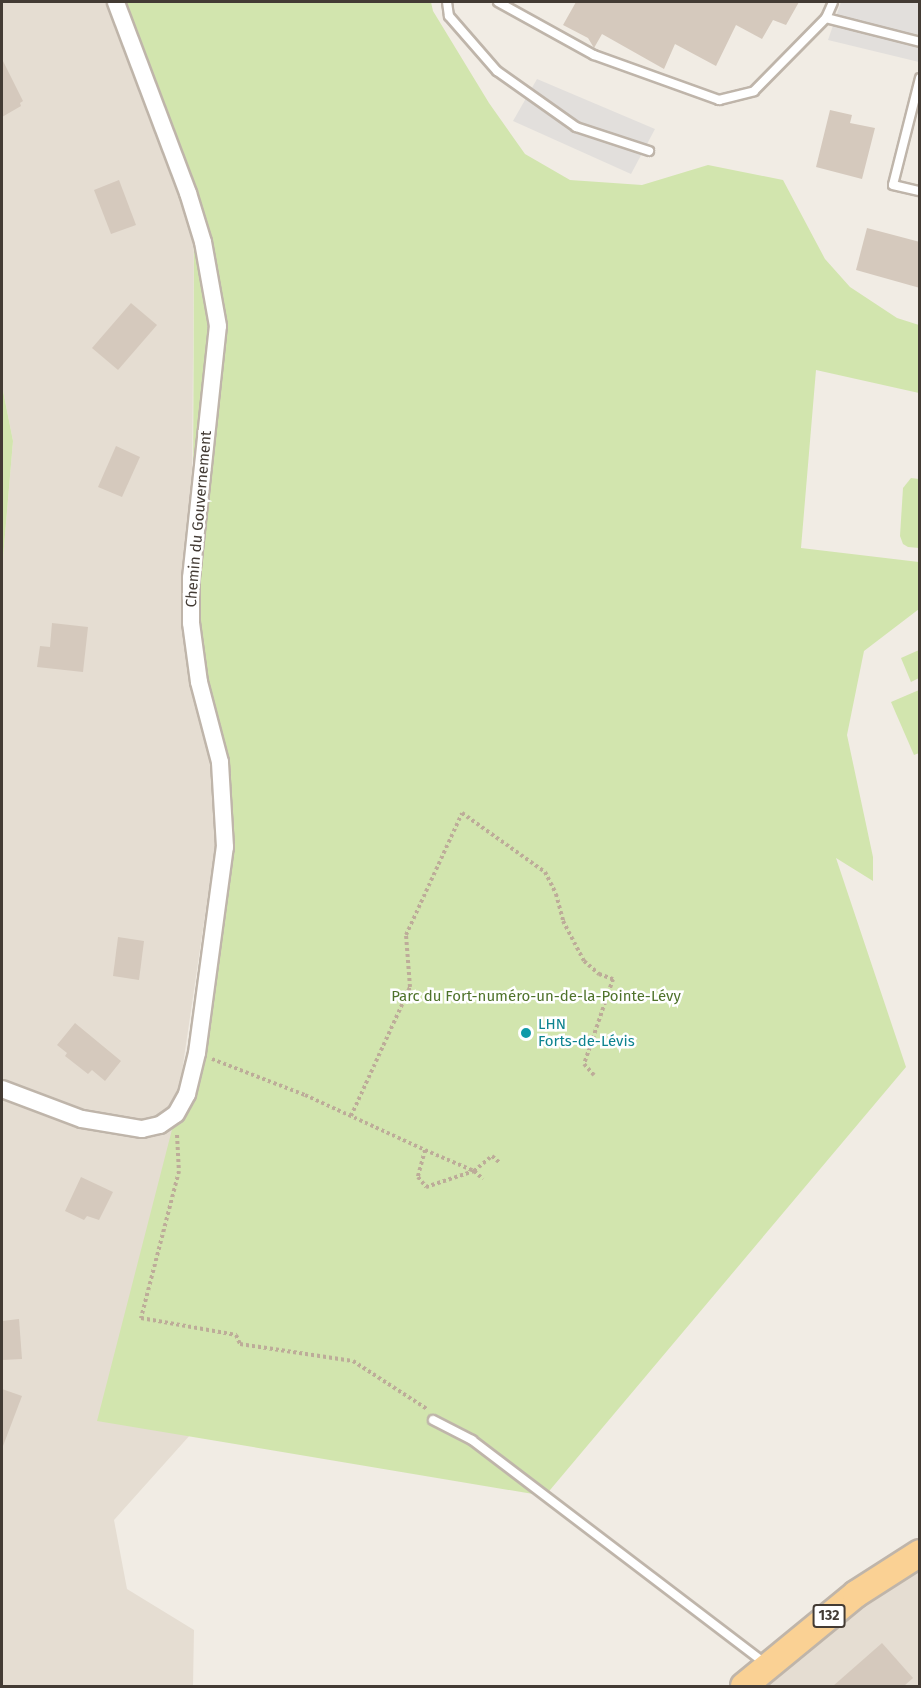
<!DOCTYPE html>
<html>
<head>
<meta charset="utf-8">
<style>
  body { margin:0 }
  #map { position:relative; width:921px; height:1688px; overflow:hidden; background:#f1ece4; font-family:"Fira Sans",sans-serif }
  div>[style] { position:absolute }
  .residential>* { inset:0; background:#e5ddd2 }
  .green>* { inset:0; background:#d2e5ae }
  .parking>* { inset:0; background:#e2dfdc }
  .building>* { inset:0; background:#d5c9bd }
  .path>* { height:4px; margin-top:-2px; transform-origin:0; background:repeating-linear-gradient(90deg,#bdac99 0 3px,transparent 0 6px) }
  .roads { filter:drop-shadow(2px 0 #bfb5aa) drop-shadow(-2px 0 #bfb5aa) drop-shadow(0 2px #bfb5aa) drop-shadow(0 -2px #bfb5aa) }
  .lane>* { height:8px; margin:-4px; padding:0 4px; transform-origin:4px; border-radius:4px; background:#fff }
  .street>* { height:16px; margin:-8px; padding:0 8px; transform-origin:8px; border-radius:8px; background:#fff }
  .primary>* { height:26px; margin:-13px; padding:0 13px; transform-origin:13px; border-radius:13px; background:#fad194 }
  .dots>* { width:16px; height:16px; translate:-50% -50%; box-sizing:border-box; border:3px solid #fff; border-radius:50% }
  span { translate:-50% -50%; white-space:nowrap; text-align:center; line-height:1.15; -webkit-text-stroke:5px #fff; paint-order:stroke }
  .shield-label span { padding:2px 4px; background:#fff; border:2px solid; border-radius:4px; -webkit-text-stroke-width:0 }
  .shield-label { font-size:14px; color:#433b34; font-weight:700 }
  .street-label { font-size:15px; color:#433b34 }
  .park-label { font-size:15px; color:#4e722a }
  .culture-label { font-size:15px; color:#0d838f }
  .left { translate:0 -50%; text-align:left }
  .frame { position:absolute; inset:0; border:3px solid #433b34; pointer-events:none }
</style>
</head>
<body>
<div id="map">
  <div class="residential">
    <i style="clip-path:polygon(2px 2px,111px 2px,194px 220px,191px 623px,218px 827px,174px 1126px,191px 1434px,114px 1520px,127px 1589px,194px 1630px,193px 1686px,2px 1686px,2px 570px,13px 441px,2px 386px)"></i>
    <i style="clip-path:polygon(919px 1553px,919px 1686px,744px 1686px)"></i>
  </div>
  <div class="green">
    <i style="clip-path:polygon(111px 2px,431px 2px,433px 11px,489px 103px,525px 154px,570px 180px,642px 185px,708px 165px,783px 180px,825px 259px,850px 287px,897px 318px,919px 325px,919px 393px,816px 370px,801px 548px,919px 562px,919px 609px,864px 651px,847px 735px,873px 857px,873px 881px,836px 858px,906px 1067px,545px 1496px,97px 1421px,176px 1114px,187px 1094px,224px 810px,199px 682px,193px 515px,194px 220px)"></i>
    <i style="clip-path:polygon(2px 386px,13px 441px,2px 570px)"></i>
    <i style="clip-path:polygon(911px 478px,919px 479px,919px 548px,908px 547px,903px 544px,900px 536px,903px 488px)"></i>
    <i style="clip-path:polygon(919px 650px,919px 678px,911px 682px,901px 658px)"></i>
    <i style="clip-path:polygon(919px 690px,919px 753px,914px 755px,891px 702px)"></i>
  </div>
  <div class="parking">
    <i style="clip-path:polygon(841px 2px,919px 2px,919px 62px,828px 40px)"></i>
    <i style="clip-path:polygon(537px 79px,655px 129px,631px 174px,513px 121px)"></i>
  </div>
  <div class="building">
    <i style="clip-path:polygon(576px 2px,799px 2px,786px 25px,773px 20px,762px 39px,736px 25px,716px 66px,675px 44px,664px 69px,602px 34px,594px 48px,588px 38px,563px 25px)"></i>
    <i style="clip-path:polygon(2px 59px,23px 101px,20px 103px,21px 106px,2px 117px)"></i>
    <i style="clip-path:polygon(830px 110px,852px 115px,850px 123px,875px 128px,862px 179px,816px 167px)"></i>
    <i style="clip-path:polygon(119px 180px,136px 225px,111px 234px,94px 190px)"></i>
    <i style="clip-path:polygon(867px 228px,920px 242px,920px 288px,856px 270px)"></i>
    <i style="clip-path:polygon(131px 303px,157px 325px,118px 370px,92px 348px)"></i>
    <i style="clip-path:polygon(116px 446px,140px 457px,122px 497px,98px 487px)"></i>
    <i style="clip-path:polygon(52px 623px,88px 627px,83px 672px,37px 667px,40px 646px,50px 647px)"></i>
    <i style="clip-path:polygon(118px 937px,144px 941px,139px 980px,113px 976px)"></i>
    <i style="clip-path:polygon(75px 1023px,121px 1061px,105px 1081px,92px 1070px,88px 1074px,65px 1056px,67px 1053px,57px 1045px)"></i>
    <i style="clip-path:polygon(81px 1177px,113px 1192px,99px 1220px,87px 1216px,84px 1220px,65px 1211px)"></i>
    <i style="clip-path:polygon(19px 1319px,22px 1359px,2px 1360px,2px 1321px)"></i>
    <i style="clip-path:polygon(2px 1389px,22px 1396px,3px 1446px,2px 1445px)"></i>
    <i style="clip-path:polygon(882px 1643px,913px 1678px,904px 1686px,833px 1686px)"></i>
  </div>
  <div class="path">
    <i style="left:212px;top:1059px;width:100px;rotate:21.2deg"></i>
    <i style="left:305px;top:1095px;width:132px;rotate:24.6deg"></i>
    <i style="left:425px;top:1150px;width:28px;rotate:105deg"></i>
    <i style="left:418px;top:1177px;width:13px;rotate:51deg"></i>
    <i style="left:426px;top:1187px;width:51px;rotate:-18.4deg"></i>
    <i style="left:474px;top:1171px;width:23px;rotate:-40deg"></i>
    <i style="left:492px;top:1156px;width:11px;rotate:41deg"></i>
    <i style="left:351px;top:1116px;width:142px;rotate:-65.4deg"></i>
    <i style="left:410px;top:987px;width:52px;rotate:-94.4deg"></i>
    <i style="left:406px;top:935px;width:134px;rotate:-65.3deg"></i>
    <i style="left:462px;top:813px;width:102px;rotate:35.4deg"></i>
    <i style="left:545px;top:872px;width:25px;rotate:63deg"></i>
    <i style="left:556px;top:894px;width:28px;rotate:75deg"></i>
    <i style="left:563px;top:921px;width:45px;rotate:62.3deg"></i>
    <i style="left:584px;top:961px;width:20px;rotate:41deg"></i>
    <i style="left:599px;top:974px;width:15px;rotate:20deg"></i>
    <i style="left:613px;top:979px;width:90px;rotate:108.8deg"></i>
    <i style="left:584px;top:1064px;width:15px;rotate:48deg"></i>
    <i style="left:177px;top:1135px;width:36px;rotate:87deg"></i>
    <i style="left:179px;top:1171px;width:152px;rotate:104.5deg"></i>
    <i style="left:141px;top:1318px;width:97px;rotate:10.1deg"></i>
    <i style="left:236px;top:1335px;width:10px;rotate:66deg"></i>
    <i style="left:240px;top:1344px;width:114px;rotate:8.6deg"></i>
    <i style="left:353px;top:1361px;width:88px;rotate:33deg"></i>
    <i style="left:425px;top:1150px;width:53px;rotate:23.2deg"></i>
    <i style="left:474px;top:1171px;width:12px;rotate:42deg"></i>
  </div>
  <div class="roads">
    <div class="lane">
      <i style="left:447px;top:2px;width:14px;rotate:82deg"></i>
      <i style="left:449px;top:16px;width:73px;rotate:48.9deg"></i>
      <i style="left:497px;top:71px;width:97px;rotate:35.3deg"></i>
      <i style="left:576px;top:127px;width:77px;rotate:18.2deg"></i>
      <i style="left:498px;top:2px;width:110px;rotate:28.9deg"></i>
      <i style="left:594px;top:55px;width:133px;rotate:19.8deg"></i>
      <i style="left:719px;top:100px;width:36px;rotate:-14deg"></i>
      <i style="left:754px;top:91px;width:103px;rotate:-45.4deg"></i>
      <i style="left:826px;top:18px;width:17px;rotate:-66deg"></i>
      <i style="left:826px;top:18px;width:97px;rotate:14.3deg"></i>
      <i style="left:920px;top:78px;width:110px;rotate:104.2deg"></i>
      <i style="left:893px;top:185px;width:28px;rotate:13deg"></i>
      <i style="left:433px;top:1420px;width:44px;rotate:27.1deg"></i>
      <i style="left:472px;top:1440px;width:370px;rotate:37.3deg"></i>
    </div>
    <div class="street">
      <i style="left:2px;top:1089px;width:85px;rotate:20.6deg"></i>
      <i style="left:82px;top:1119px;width:61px;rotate:9.5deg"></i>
      <i style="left:142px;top:1129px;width:18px;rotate:-13deg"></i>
      <i style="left:160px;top:1125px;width:19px;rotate:-35deg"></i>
      <i style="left:176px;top:1114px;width:23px;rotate:-61deg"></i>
      <i style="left:187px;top:1094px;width:42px;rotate:-76.3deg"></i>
      <i style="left:197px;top:1053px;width:208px;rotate:-82.3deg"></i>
      <i style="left:225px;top:847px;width:85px;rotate:-93.4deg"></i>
      <i style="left:220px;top:762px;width:83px;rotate:-104.7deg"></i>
      <i style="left:199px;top:682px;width:60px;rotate:-97.7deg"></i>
      <i style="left:191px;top:623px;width:45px;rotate:-90deg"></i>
      <i style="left:191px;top:578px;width:253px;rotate:-83.9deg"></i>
      <i style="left:218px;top:326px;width:85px;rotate:-100.1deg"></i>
      <i style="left:203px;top:242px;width:51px;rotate:-107deg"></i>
      <i style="left:188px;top:193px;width:204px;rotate:-110.7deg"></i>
    </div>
    <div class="primary">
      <i style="left:744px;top:1686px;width:145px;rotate:-39.4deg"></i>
      <i style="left:856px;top:1594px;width:76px;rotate:-32.6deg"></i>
    </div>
  </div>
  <div class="dots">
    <i style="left:526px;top:1033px;background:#0f9aa8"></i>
  </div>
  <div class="shield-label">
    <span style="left:829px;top:1616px">132</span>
  </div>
  <div class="street-label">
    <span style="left:199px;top:519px;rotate:-85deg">Chemin du Gouvernement</span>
  </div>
  <div class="park-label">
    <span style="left:536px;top:997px">Parc du Fort-numéro-un-de-la-Pointe-Lévy</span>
  </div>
  <div class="culture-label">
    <span class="left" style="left:538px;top:1033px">LHN<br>Forts-de-Lévis</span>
  </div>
  <div class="frame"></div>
</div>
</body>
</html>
